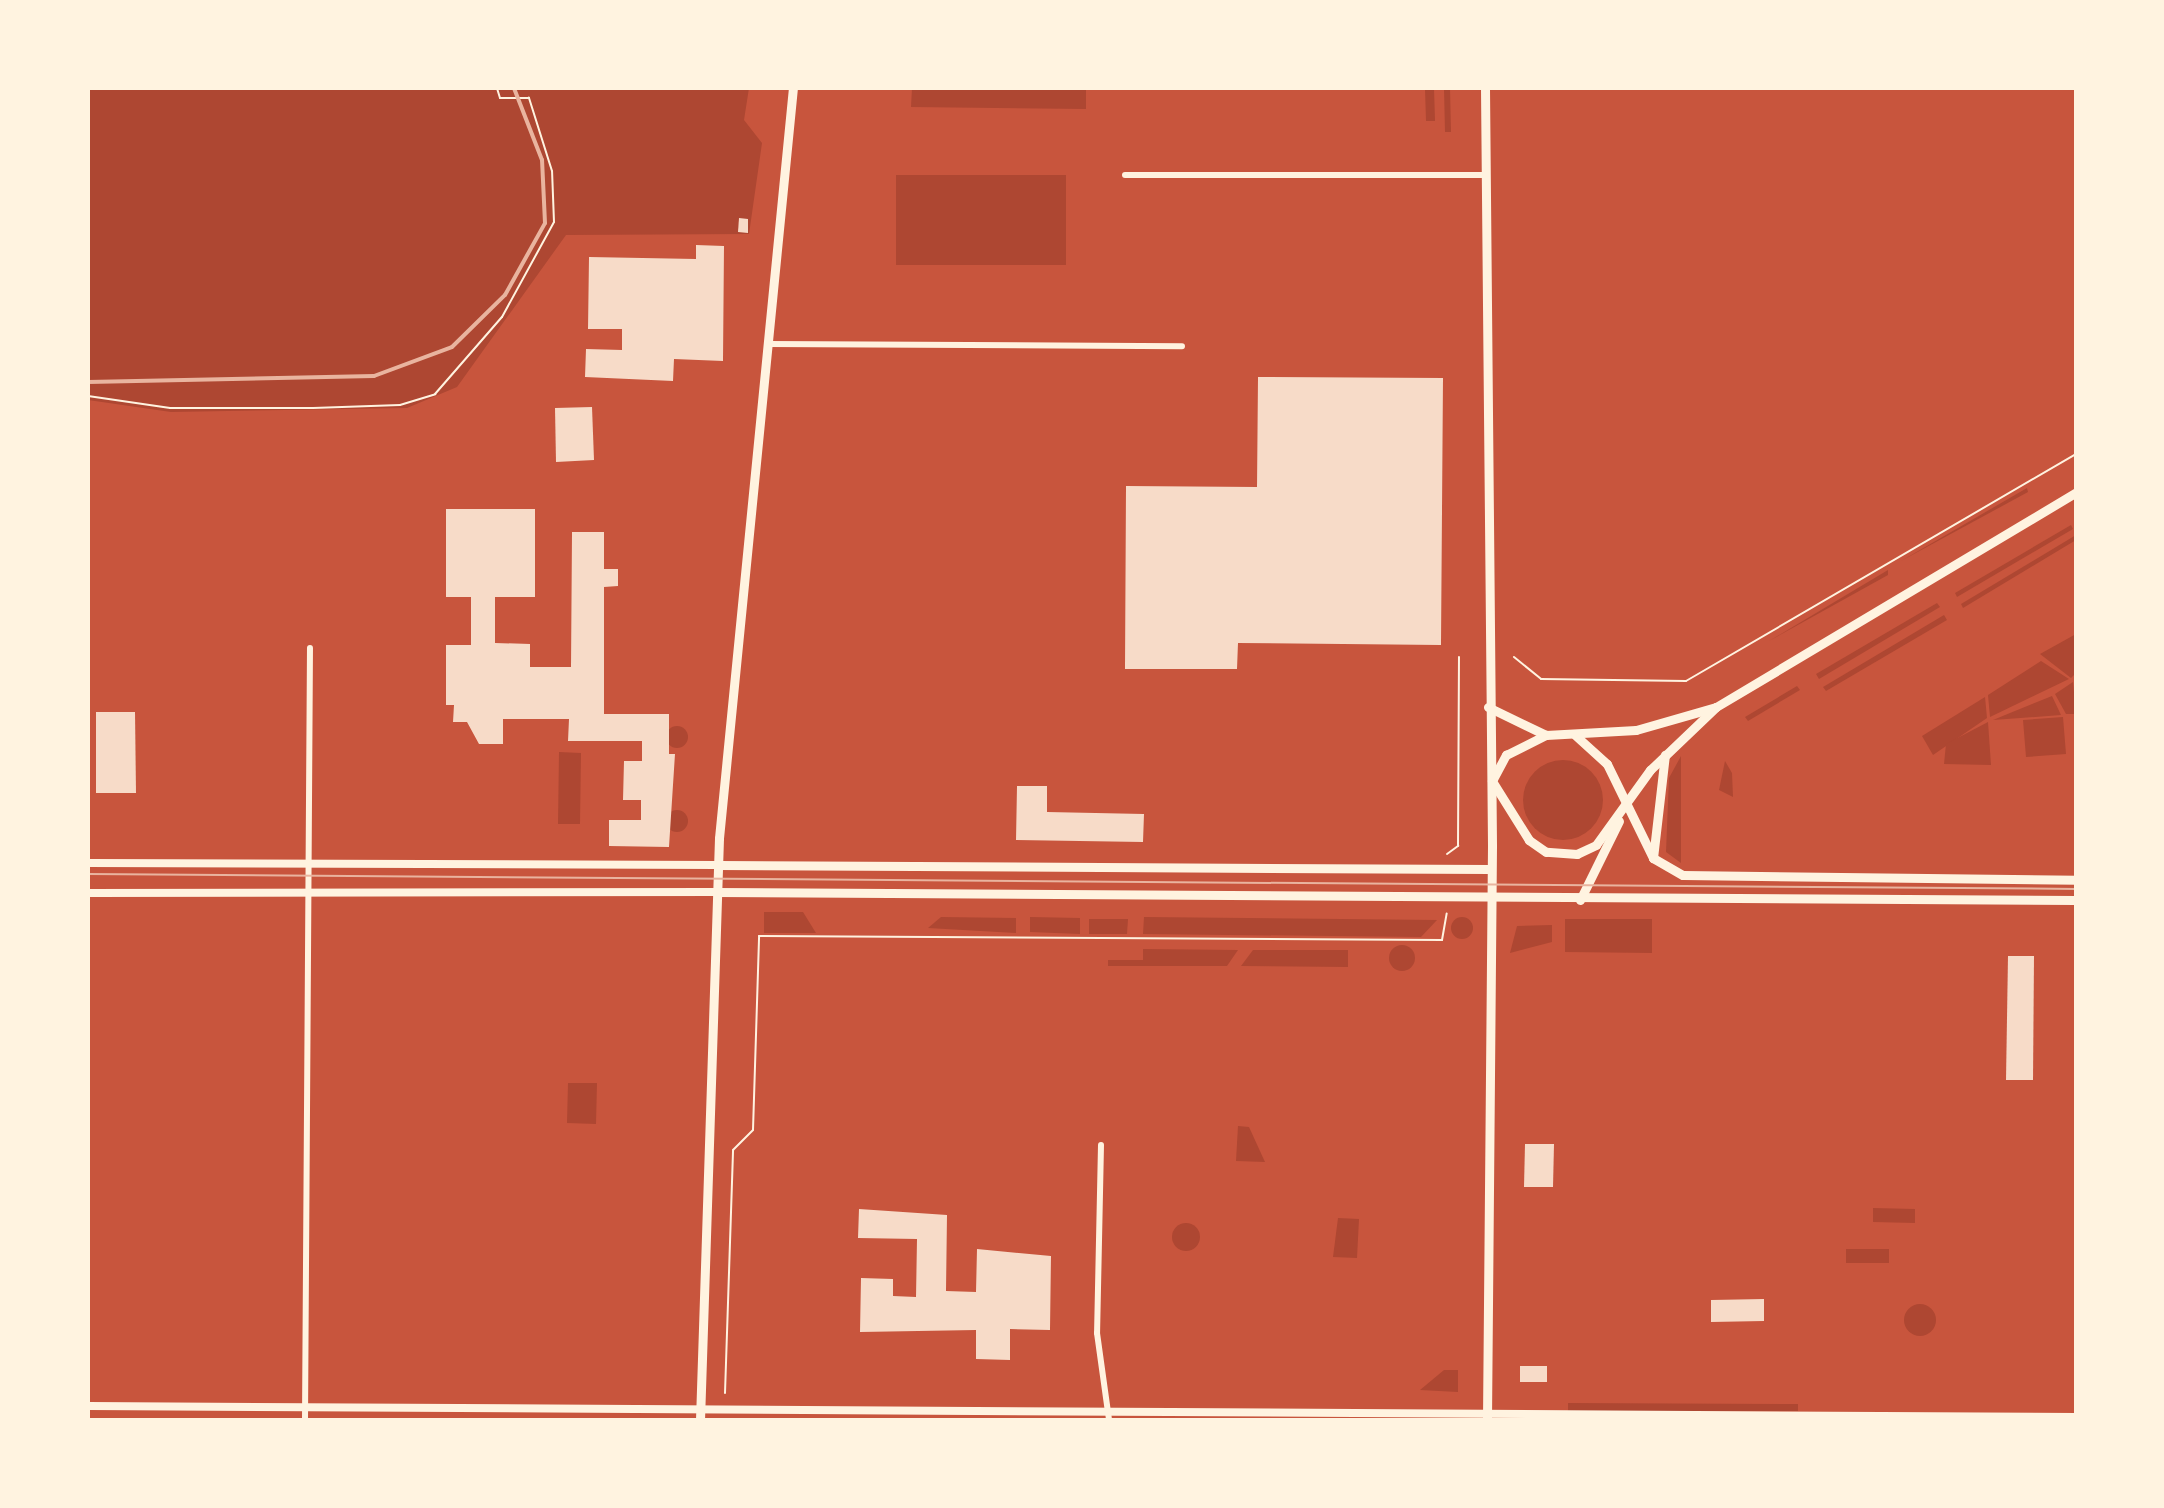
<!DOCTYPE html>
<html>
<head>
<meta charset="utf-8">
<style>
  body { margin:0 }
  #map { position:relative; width:2164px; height:1508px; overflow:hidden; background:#c8553d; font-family:"Open Sans",sans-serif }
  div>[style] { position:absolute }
  .green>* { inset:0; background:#ae4732 }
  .round { border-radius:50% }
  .building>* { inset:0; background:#f7dbc8 }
  .path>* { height:2px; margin:-1px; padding:0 1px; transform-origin:1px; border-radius:1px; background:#fff3e0 }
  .minor>* { height:6px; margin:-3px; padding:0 3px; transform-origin:3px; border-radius:3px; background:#fff3e0 }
  .tertiary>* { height:8px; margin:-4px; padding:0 4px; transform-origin:4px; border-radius:4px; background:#fff3e0 }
  .secondary>* { height:9px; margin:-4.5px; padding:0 4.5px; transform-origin:4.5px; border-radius:4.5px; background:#fff3e0 }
  .tram>* { height:2px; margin:-1px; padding:0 1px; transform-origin:1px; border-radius:1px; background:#e9b49f }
  .rail>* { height:4px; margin:-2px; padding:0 2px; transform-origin:2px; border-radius:2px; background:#e9b49f }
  span { translate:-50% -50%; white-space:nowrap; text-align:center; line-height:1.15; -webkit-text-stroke:6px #fff3e0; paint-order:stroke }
  .frame { position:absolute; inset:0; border:90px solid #fff3e0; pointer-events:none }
</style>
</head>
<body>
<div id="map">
  <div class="green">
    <i style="clip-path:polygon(88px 88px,749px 88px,744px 120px,762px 143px,749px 234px,566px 235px,457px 387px,407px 408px,171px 412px,88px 400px)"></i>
    <i style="clip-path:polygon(912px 88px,1086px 88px,1086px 109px,911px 107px)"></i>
    <i style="clip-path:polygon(1425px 88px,1434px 88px,1435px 121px,1426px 121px)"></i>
    <i style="clip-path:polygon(1444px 88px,1450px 88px,1451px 132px,1445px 132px)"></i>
    <i style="clip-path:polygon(896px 175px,1066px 175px,1066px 265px,896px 265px)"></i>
    <i style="clip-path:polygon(2027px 488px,2028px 492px,1901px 561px)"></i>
    <i style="clip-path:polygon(2071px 525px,2073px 529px,1957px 597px,1955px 593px)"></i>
    <i style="clip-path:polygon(2076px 535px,2076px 540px,1963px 608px,1961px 604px)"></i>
    <i style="clip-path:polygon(1888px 570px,1888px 575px,1769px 641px)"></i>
    <i style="clip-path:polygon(1937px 603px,1940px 607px,1819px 679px,1816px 674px)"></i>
    <i style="clip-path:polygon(1944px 615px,1947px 620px,1826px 691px,1823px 687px)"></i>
    <i style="clip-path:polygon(2076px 634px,2076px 673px,2071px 678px,2040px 654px)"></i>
    <i style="clip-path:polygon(2041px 661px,2069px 679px,1990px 717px,1988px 695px)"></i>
    <i style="clip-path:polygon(2073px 682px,2076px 714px,2066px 714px,2055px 694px)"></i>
    <i style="clip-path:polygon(1797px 686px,1800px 690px,1748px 721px,1745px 717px)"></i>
    <i style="clip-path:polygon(2052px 696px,2061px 715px,1993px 720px,2010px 713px)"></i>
    <i style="clip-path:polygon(1985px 697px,1987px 718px,1933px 755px,1922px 736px)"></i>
    <i style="clip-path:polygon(2063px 717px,2066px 754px,2026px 757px,2023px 720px)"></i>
    <i style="clip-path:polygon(1988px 722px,1991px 765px,1944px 764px,1946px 744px)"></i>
    <i class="round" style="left:666px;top:726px;width:22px;height:22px"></i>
    <i style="clip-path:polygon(559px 752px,581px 753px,580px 824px,558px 824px)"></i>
    <i style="clip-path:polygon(1681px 756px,1681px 863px,1666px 852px,1669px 778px)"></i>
    <i class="round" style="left:1523px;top:760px;width:80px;height:80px"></i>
    <i style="clip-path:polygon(1725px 761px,1732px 773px,1733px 797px,1719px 790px)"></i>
    <i class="round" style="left:666px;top:810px;width:22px;height:22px"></i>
    <i style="clip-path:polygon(764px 912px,803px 912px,816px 933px,764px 933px)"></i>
    <i class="round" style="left:1451px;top:917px;width:22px;height:22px"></i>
    <i style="clip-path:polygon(941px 917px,1016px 918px,1016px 933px,928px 928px)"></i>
    <i style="clip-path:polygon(1030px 917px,1080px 918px,1080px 934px,1030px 932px)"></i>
    <i style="clip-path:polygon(1144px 917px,1437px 920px,1421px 937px,1143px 934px)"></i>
    <i style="clip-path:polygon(1089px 919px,1128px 919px,1127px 934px,1089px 934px)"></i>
    <i style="clip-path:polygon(1565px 919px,1652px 919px,1652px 953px,1565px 952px)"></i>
    <i style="clip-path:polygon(1552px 925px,1552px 942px,1510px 953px,1517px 926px)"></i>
    <i class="round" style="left:1389px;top:945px;width:26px;height:26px"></i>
    <i style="clip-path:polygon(1143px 949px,1238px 950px,1227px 966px,1108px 966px,1108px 960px,1143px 960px)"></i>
    <i style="clip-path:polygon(1253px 950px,1348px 950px,1348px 967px,1241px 966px)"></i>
    <i style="clip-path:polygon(568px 1083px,597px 1083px,596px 1124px,567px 1123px)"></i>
    <i style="clip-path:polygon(1238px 1126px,1249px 1127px,1265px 1162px,1236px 1161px)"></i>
    <i style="clip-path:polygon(1873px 1208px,1915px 1209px,1915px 1223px,1873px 1222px)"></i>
    <i style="clip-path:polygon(1338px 1218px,1359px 1219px,1357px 1258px,1333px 1257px)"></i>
    <i class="round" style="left:1172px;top:1223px;width:28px;height:28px"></i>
    <i style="clip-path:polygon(1846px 1249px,1889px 1249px,1889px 1263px,1846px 1263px)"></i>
    <i class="round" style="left:1904px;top:1304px;width:32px;height:32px"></i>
    <i style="clip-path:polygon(1444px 1370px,1458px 1370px,1458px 1392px,1420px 1390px)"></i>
    <i style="clip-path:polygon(1568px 1403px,1798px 1404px,1798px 1411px,1568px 1411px)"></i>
  </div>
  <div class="building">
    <i style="clip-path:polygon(739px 218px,748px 219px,748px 233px,738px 232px)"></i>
    <i style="clip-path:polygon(696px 245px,724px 246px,723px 361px,674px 359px,673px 381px,585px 377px,586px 349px,622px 350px,622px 329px,588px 329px,589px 257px,696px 259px)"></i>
    <i style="clip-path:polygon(1258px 377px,1443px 378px,1441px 645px,1238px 643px,1237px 669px,1125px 669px,1126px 486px,1257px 487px)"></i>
    <i style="clip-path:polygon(592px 407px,594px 460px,556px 462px,555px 408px)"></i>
    <i style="clip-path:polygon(446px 509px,535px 509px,535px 597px,495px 597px,495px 643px,530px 644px,530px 667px,571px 667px,572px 532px,604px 532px,604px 569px,618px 569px,618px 586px,604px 587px,604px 714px,669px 714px,669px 754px,675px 754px,669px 847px,609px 846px,609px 820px,641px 820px,641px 800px,623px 800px,624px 761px,642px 761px,642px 741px,568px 741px,569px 719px,503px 719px,503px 744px,479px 744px,467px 722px,453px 722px,454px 705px,446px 705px,446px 645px,471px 645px,471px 597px,446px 597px)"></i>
    <i style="clip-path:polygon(96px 712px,135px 712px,136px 793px,96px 793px)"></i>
    <i style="clip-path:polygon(1017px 786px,1047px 786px,1047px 812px,1144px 814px,1143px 842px,1016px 840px)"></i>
    <i style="clip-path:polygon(2008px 956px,2034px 956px,2033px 1080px,2006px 1080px)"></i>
    <i style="clip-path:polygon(1525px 1144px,1554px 1144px,1553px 1187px,1524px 1187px)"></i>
    <i style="clip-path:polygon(859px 1209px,947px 1215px,946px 1291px,976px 1292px,977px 1249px,1051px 1256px,1050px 1330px,1010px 1329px,1010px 1360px,976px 1359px,976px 1330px,860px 1332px,861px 1278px,893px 1279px,893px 1296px,916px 1297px,917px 1239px,858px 1238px)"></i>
    <i style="clip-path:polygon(1764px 1299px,1764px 1321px,1711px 1322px,1711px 1300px)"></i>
    <i style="clip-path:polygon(1520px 1366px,1547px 1366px,1547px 1382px,1520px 1382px)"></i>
  </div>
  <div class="path">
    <i style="left:88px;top:396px;width:83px;rotate:8.3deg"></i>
    <i style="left:170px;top:408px;width:143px"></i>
    <i style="left:313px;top:408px;width:87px;rotate:-2deg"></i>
    <i style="left:400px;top:405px;width:37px;rotate:-17deg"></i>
    <i style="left:435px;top:394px;width:102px;rotate:-49deg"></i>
    <i style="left:502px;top:317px;width:108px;rotate:-61.3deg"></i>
    <i style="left:554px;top:222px;width:51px;rotate:-92.2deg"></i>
    <i style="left:552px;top:171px;width:77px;rotate:-107.5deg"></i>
    <i style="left:529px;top:98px;width:29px;rotate:180deg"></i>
    <i style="left:500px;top:98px;width:10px;rotate:-107deg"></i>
    <i style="left:1514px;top:657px;width:35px;rotate:39deg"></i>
    <i style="left:1541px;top:679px;width:145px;rotate:0.8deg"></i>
    <i style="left:1686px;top:681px;width:451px;rotate:-30.2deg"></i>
    <i style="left:1447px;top:854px;width:14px;rotate:-36deg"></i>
    <i style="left:1458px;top:846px;width:189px;rotate:-89.7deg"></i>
    <i style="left:725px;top:1393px;width:243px;rotate:-88.1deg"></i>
    <i style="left:733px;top:1150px;width:28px;rotate:-45deg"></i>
    <i style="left:753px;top:1130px;width:194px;rotate:-88.2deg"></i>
    <i style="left:759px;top:936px;width:683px;rotate:0.34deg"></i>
    <i style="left:1442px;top:940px;width:27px;rotate:-80deg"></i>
  </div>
  <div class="minor">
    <i style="left:1125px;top:175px;width:360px"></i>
    <i style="left:768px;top:344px;width:414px;rotate:0.3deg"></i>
    <i style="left:1101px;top:1145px;width:188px;rotate:91.2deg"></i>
    <i style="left:1097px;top:1333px;width:88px;rotate:82.1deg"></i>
    <i style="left:305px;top:1420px;width:772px;rotate:-89.63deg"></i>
  </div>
  <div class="tertiary">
    <i style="left:88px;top:863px;width:630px;rotate:0.18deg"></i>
    <i style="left:88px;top:893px;width:628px;rotate:-0.09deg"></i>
    <i style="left:88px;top:1406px;width:1988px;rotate:0.32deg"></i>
  </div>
  <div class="secondary">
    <i style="left:1485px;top:88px;width:758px;rotate:89.47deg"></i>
    <i style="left:1492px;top:846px;width:574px;rotate:90.5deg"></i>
    <i style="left:1488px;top:707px;width:64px;rotate:25.8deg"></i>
    <i style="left:1716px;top:707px;width:91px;rotate:136.3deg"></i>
    <i style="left:1650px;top:770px;width:92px;rotate:125.8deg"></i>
    <i style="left:1596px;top:845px;width:21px;rotate:155deg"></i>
    <i style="left:1577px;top:854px;width:31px;rotate:-176deg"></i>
    <i style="left:1546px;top:852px;width:21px;rotate:-145deg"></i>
    <i style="left:1529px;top:840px;width:70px;rotate:-122.1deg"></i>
    <i style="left:1492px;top:781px;width:30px;rotate:-62deg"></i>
    <i style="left:1506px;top:755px;width:45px;rotate:-26.6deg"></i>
    <i style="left:1546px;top:735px;width:90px;rotate:-3.2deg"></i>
    <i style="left:1636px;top:730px;width:83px;rotate:-16deg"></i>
    <i style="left:1716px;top:707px;width:419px;rotate:-30.8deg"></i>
    <i style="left:1575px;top:735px;width:43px;rotate:42.2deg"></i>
    <i style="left:1607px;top:764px;width:105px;rotate:63.9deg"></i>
    <i style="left:1653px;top:858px;width:34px;rotate:30deg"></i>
    <i style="left:1683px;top:875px;width:393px;rotate:0.7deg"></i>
    <i style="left:1653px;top:858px;width:104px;rotate:-83.4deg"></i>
    <i style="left:718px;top:865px;width:772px;rotate:0.3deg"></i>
    <i style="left:716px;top:892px;width:1360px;rotate:0.34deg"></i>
    <i style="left:1580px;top:900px;width:88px;rotate:-63.7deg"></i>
    <i style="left:700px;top:1420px;width:582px;rotate:-88.13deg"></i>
    <i style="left:719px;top:838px;width:754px;rotate:-84.37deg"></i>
  </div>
  <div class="tram">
    <i style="left:88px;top:874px;width:1988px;rotate:0.43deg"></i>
  </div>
  <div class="rail">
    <i style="left:88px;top:382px;width:286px;rotate:-1.2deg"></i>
    <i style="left:374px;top:376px;width:83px;rotate:-20.4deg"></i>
    <i style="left:452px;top:347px;width:74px;rotate:-44.5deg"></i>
    <i style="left:505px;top:295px;width:82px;rotate:-60.9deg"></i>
    <i style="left:545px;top:223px;width:63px;rotate:-92.7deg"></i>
    <i style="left:542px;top:160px;width:77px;rotate:-111.3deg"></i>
  </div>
  <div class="frame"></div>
</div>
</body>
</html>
